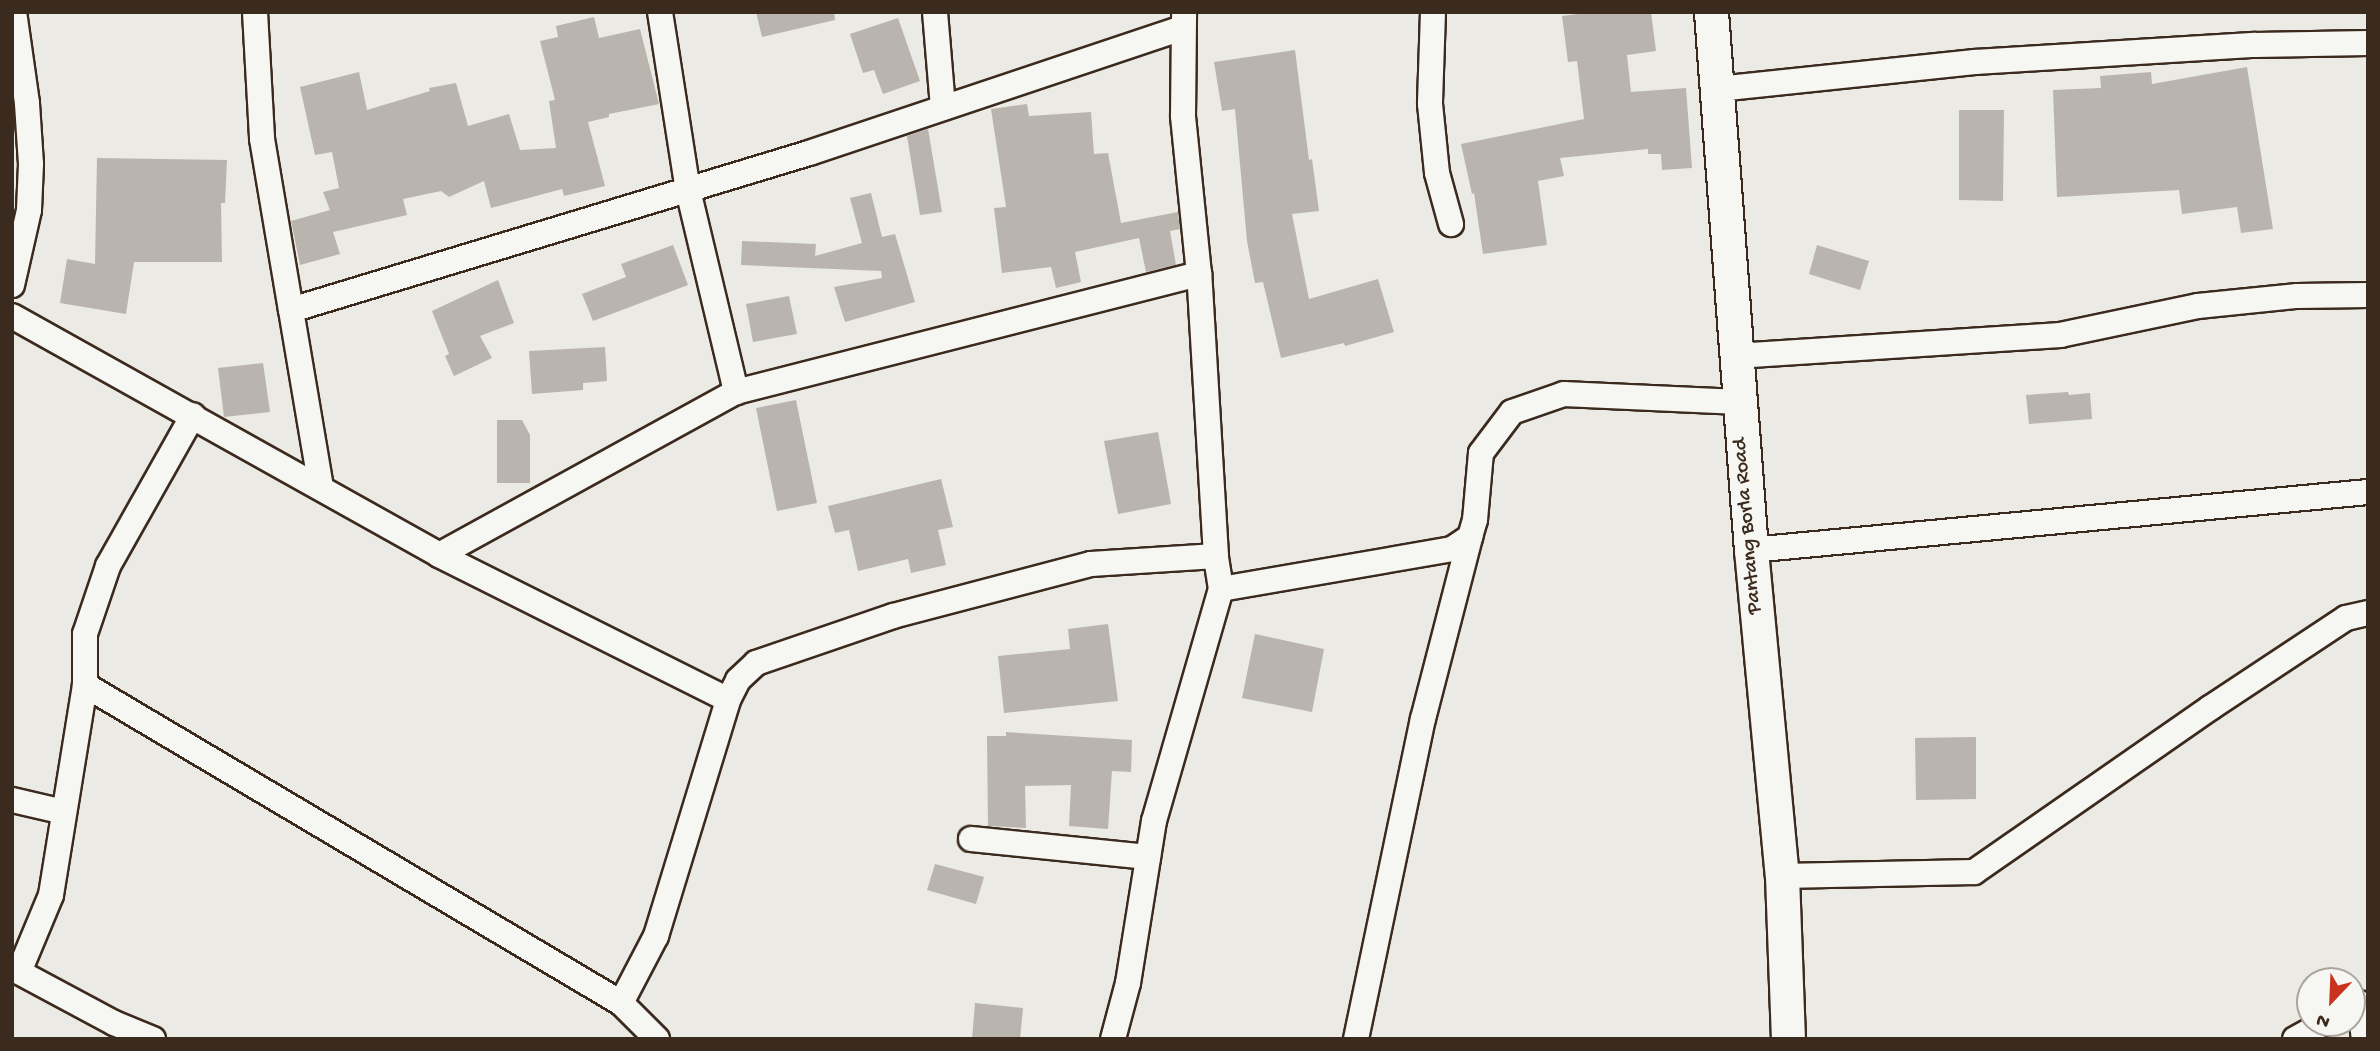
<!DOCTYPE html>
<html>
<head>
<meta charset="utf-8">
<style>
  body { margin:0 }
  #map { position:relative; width:2380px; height:1051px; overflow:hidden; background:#ebeae5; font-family:"Gochi Hand",sans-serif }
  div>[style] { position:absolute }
  .building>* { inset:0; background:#bab4ae }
  .roads { filter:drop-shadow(2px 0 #3b2a1e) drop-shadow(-2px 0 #3b2a1e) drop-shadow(0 2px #3b2a1e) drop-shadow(0 -2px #3b2a1e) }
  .street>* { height:24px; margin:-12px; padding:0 12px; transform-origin:12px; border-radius:12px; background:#f6f6f2 }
  .secondary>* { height:33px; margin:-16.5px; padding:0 16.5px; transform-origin:16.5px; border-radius:16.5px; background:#f6f6f2 }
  span { translate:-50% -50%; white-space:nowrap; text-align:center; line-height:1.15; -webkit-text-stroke:7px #f6f6f2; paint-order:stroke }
  .street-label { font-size:21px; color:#3b2a1e }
  .frame { position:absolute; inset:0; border:14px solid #3b2a1e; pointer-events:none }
  .north { position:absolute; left:2296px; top:967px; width:70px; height:70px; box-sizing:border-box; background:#f6f6f2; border:2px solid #aba49d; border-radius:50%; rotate:203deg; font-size:19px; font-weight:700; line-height:28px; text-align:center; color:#3b2a1e }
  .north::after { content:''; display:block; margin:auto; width:24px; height:32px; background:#c8321e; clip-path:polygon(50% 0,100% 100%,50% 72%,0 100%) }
</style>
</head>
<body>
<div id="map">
  <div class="building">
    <i style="clip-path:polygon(756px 12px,834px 12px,835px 20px,762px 37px)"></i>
    <i style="clip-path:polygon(1595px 12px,1651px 12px,1656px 51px,1627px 55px,1631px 92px,1686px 88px,1692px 168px,1662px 170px,1661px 154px,1648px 154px,1648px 149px,1560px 158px,1564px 176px,1538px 181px,1547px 245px,1483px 254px,1474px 193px,1472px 194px,1461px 144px,1584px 119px,1577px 61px,1568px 62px,1562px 16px)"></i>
    <i style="clip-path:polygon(594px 17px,599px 38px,640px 29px,659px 104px,609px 114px,609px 117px,588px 122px,605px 186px,564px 196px,562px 189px,491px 208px,484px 181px,449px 197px,441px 191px,403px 199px,407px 215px,333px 232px,340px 254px,300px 265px,291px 221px,330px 210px,323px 192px,339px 188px,332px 152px,315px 155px,300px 87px,359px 72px,367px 110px,430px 91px,429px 88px,456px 83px,468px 126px,509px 114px,520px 150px,556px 148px,549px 101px,555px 100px,540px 41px,558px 37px,556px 26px)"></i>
    <i style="clip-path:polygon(898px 18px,920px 81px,883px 94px,874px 70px,863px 73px,850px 34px)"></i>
    <i style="clip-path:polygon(1295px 50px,1309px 160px,1312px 159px,1319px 211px,1292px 214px,1309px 299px,1378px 279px,1394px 332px,1345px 346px,1344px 343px,1281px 358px,1263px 282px,1255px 283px,1247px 241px,1235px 109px,1222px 111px,1214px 62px)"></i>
    <i style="clip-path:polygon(2247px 67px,2273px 229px,2241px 233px,2237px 207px,2182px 214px,2179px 190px,2057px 197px,2053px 90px,2101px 88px,2100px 76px,2151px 72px,2152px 84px)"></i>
    <i style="clip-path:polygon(1027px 104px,1029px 116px,1091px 112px,1094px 154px,1108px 153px,1121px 223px,1178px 212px,1180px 229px,1170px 231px,1176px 265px,1146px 272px,1139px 238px,1075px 252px,1081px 282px,1056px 288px,1051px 267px,1002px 273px,994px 208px,1006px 207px,991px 109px)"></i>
    <i style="clip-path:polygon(1959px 110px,2004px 110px,2003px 201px,1959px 200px)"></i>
    <i style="clip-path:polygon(928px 129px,942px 212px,920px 215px,907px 136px)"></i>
    <i style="clip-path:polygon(97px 158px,227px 160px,225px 203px,221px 203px,222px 262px,134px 262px,126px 314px,60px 303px,67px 259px,95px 264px)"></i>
    <i style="clip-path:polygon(871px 193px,882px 237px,895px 234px,915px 302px,845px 322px,834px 287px,882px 278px,881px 271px,741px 265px,742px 241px,816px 244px,815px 256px,862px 243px,850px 198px)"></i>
    <i style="clip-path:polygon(673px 245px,688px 285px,593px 321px,582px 294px,626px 277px,621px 264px)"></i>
    <i style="clip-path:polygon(1817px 245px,1869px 261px,1860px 290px,1809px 274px)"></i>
    <i style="clip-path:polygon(498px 280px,514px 323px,480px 336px,492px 358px,454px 376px,445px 356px,449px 354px,432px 311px)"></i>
    <i style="clip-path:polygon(789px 296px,797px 334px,753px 342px,746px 304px)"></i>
    <i style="clip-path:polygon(605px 347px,607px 381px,583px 383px,583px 390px,532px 394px,529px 351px)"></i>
    <i style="clip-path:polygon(263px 363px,270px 412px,224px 417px,218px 368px)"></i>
    <i style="clip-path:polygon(2068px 392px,2069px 395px,2090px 393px,2092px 419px,2029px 424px,2026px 395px)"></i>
    <i style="clip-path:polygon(796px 400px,817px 503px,777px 511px,756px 408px)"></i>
    <i style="clip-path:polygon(497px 420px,522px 420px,530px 435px,530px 483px,497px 483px)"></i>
    <i style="clip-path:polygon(1158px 432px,1171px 504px,1118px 514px,1104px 441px)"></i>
    <i style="clip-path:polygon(941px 479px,953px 527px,938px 530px,946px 565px,911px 573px,908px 559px,858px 571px,849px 530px,835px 533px,828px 506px)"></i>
    <i style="clip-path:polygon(1108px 624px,1118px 701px,1004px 713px,998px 656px,1070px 649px,1068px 629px)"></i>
    <i style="clip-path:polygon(1255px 634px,1324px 649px,1312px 712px,1242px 698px)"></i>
    <i style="clip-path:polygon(1006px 732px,1132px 740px,1131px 772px,1112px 771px,1108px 829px,1069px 826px,1071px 785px,1025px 786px,1026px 828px,988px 826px,987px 736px,1006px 736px)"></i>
    <i style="clip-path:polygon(1976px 737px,1976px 799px,1916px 800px,1915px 738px)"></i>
    <i style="clip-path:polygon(935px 864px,984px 877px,976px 904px,927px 890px)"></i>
    <i style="clip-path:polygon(975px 1003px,1023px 1008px,1020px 1039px,972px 1039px)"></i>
  </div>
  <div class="roads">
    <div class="street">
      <i style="left:255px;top:12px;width:127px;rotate:86.8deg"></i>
      <i style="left:262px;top:139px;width:173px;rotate:80.4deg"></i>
      <i style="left:291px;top:310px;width:541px;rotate:-16.86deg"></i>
      <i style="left:809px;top:153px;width:394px;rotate:-18.5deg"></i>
      <i style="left:660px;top:12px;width:180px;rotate:81.1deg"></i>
      <i style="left:688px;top:190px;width:208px;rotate:76.6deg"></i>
      <i style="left:736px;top:392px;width:478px;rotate:-14.3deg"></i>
      <i style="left:935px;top:12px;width:96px;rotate:85.2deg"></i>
      <i style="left:1433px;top:12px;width:92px;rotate:91.9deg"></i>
      <i style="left:1430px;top:104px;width:69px;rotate:84.2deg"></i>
      <i style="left:1437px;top:173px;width:53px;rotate:74.6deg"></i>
      <i style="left:1718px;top:89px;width:258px;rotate:-6deg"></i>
      <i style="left:1975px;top:62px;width:281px;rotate:-3.5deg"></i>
      <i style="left:2255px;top:45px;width:113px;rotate:-1deg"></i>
      <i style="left:12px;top:285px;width:77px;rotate:-77.2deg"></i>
      <i style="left:29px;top:210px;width:46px;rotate:-87.5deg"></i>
      <i style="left:31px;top:164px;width:61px;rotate:-93.8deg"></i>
      <i style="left:27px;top:103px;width:92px;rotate:-98.1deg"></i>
      <i style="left:291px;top:310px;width:180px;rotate:80.4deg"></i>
      <i style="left:12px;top:316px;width:489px;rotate:29.2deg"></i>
      <i style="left:439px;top:555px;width:323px;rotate:26.6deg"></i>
      <i style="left:728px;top:700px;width:22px;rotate:-63deg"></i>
      <i style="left:738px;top:680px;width:25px;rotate:-43deg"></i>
      <i style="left:756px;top:663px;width:145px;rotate:-18.9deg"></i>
      <i style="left:893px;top:616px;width:205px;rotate:-14.7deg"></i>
      <i style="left:1091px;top:564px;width:125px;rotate:-3.7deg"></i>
      <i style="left:1736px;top:356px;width:325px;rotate:-3.7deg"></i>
      <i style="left:2060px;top:335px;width:141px;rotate:-11.9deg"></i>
      <i style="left:2198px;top:306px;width:100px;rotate:-5.8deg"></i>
      <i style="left:2297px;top:296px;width:71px;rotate:-0.8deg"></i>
      <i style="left:1751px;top:550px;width:620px;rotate:-5.37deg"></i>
      <i style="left:439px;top:555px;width:339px;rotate:-28.8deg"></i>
      <i style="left:1221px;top:589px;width:234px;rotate:-9.8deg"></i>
      <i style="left:1452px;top:549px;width:22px;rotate:-34deg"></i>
      <i style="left:1470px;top:537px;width:18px;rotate:-74deg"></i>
      <i style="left:1475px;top:520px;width:67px;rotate:-84.9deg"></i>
      <i style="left:1481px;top:453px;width:51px;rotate:-52.9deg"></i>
      <i style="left:1512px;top:412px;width:55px;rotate:-19.1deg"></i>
      <i style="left:1564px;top:394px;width:175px;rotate:2.6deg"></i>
      <i style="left:85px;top:685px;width:623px;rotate:30.68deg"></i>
      <i style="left:621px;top:1003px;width:51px;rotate:45deg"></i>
      <i style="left:12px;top:800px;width:53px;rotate:13deg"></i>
      <i style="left:971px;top:839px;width:178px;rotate:5.8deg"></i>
      <i style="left:1782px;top:876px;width:192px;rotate:-1.2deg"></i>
      <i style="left:1974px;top:872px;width:287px;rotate:-34.8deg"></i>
      <i style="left:2210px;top:708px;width:163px;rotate:-33.5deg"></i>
      <i style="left:2346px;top:618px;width:23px;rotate:-13deg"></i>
      <i style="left:621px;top:1003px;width:76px;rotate:-62.4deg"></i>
      <i style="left:656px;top:936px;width:247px;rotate:-73deg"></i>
      <i style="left:2360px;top:1003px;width:36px;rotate:84deg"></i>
      <i style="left:153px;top:1039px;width:42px;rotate:-157.7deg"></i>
      <i style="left:114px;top:1023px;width:108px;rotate:-151.8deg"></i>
      <i style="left:19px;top:972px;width:83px;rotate:-67.4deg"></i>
      <i style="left:51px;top:895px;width:213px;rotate:-80.8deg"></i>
      <i style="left:85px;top:685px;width:51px;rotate:-90deg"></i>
      <i style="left:85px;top:634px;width:72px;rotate:-71.3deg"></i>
      <i style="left:108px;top:566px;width:173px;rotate:-60.6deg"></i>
      <i style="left:1113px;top:1039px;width:58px;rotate:-75deg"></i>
      <i style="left:1128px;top:983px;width:164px;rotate:-80.9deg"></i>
      <i style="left:1154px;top:821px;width:241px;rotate:-73.9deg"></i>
      <i style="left:1221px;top:589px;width:33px;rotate:-99deg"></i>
      <i style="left:1216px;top:556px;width:283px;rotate:-93.4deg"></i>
      <i style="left:1199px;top:274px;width:159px;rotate:-95.8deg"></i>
      <i style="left:1183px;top:116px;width:103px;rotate:-89.4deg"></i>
      <i style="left:1356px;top:1039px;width:327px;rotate:-78.2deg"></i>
      <i style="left:1423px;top:719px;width:188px;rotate:-75.5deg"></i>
      <i style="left:2295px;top:1039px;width:33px;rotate:-29deg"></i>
    </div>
    <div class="secondary">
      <i style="left:1711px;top:12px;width:539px;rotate:85.75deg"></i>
      <i style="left:1751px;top:550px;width:327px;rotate:84.6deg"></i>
      <i style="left:1782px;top:876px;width:163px;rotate:87.9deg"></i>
    </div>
  </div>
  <div class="street-label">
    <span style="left:1749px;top:526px;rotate:-95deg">Pantang Borla Road</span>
  </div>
  <div class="frame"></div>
  <div class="north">N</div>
</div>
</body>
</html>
